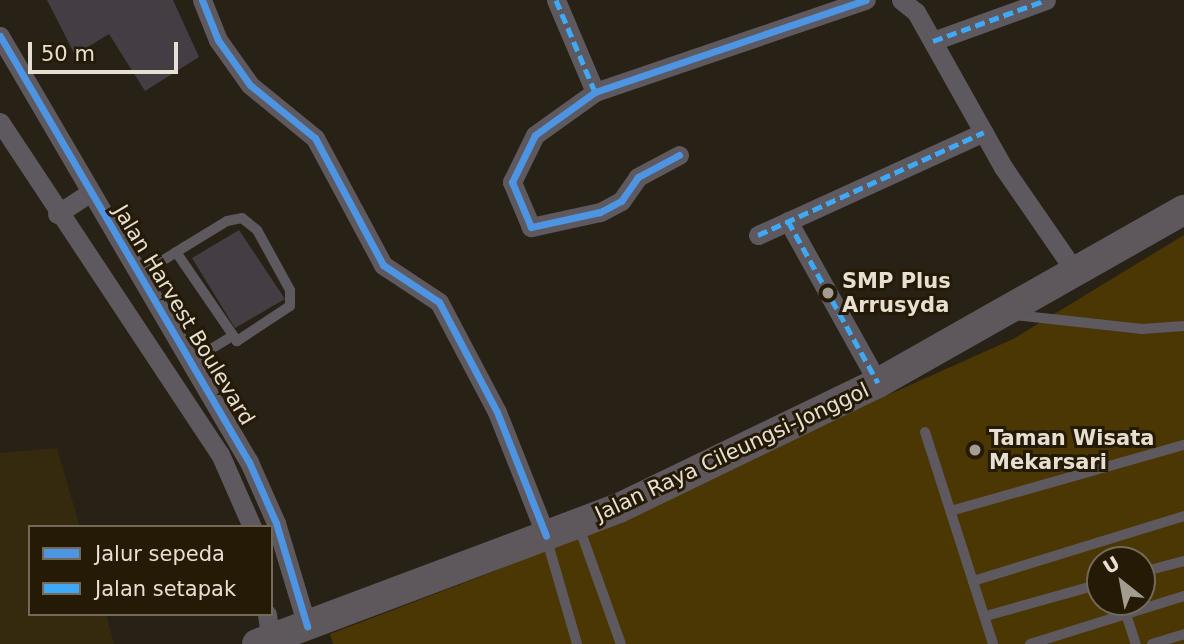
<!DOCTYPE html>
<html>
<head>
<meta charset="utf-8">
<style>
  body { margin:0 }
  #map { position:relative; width:1184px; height:644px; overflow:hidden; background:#272116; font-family:"DejaVu Sans",sans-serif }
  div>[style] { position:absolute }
  .built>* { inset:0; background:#35290e }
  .green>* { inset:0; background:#4a3703 }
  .building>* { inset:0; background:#443d44 }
  .service>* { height:10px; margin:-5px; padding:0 5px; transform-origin:5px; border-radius:5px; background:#5e585f }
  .minor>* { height:19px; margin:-9.5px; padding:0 9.5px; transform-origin:9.5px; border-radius:9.5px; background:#5e585f }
  .primary>* { height:30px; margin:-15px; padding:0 15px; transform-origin:15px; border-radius:15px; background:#5e585c }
  .quiet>* { height:5px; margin-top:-2.5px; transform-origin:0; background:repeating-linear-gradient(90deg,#3fa9f5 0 10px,transparent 0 15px) }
  .cycleway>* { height:7px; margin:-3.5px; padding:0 3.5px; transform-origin:3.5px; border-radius:3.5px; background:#4d94e3 }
  .dots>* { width:19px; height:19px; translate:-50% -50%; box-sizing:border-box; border:4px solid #241a06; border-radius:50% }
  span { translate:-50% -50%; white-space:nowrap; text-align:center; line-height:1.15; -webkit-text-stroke:6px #241a06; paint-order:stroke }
  .poi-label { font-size:21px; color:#e6dfd2; font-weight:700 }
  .left { translate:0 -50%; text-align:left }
  .street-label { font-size:21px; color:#e6dfd2 }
  .legend { position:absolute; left:28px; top:525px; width:245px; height:91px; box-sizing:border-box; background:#241a06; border:2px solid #726958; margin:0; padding:9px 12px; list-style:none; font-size:21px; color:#e6dfd2 }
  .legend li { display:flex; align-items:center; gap:14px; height:35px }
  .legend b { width:35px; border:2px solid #726958 }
  .north { position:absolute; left:1086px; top:546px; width:70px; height:70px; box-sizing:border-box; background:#241a06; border:2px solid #726958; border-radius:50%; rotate:329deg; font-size:19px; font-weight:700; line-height:28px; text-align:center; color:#e6dfd2 }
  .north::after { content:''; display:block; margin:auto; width:24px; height:32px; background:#a39c90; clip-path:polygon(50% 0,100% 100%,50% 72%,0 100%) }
  .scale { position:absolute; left:28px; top:42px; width:150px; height:32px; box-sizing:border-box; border:4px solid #e6dfd2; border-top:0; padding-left:9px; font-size:21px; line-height:24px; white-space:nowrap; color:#e6dfd2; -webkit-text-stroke:5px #241a06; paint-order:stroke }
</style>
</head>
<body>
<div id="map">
  <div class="built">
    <i style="clip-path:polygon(57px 448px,80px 527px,30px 527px,30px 614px,106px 614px,114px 644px,0 644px,0 453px)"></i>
  </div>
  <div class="green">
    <i style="clip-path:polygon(evenodd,1184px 235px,1184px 644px,333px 644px,330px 634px,490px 573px,1013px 339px,1184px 235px,1100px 560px,1142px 560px,1142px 602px,1100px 602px,1100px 560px)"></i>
  </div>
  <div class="building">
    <i style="clip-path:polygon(47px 0,173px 0,199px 57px,145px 91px,109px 34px,75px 55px)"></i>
    <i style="clip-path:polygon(239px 230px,285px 299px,235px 328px,192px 258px)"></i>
  </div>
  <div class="service">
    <i style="left:141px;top:274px;width:53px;rotate:-31.9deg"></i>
    <i style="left:186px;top:246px;width:48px;rotate:-31.4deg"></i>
    <i style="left:227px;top:221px;width:15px;rotate:-11deg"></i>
    <i style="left:242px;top:218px;width:19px;rotate:39deg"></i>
    <i style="left:257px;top:230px;width:68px;rotate:61.2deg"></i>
    <i style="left:290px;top:290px;width:16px;rotate:90deg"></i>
    <i style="left:290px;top:306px;width:64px;rotate:146.6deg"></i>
    <i style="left:237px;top:341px;width:108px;rotate:-124.4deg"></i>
    <i style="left:1015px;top:315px;width:128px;rotate:6.3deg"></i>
    <i style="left:1142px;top:329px;width:42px;rotate:-4.1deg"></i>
    <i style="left:191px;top:361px;width:47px;rotate:-31deg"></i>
    <i style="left:925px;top:432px;width:223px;rotate:72.2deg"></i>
    <i style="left:954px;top:510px;width:239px;rotate:-15.8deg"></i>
    <i style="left:579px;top:527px;width:124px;rotate:70.3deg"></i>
    <i style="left:546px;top:537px;width:111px;rotate:73.8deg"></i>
    <i style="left:1142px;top:572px;width:43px;rotate:-14.7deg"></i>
    <i style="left:973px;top:581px;width:221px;rotate:-17.1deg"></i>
    <i style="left:1126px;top:614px;width:32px;rotate:72deg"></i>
    <i style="left:986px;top:616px;width:118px;rotate:-15.7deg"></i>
    <i style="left:1030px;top:644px;width:161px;rotate:-17.3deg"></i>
    <i style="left:1152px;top:644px;width:34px;rotate:-17deg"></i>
  </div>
  <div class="minor">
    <i style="left:202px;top:0;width:43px;rotate:68.2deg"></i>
    <i style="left:218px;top:40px;width:55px;rotate:54.6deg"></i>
    <i style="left:250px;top:85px;width:84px;rotate:39.2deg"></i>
    <i style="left:315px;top:138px;width:144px;rotate:61.8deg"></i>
    <i style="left:383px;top:265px;width:67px;rotate:33.5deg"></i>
    <i style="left:439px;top:302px;width:124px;rotate:62.2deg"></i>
    <i style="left:497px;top:412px;width:133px;rotate:68.4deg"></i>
    <i style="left:556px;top:0;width:100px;rotate:67deg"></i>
    <i style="left:901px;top:0;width:19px;rotate:39deg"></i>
    <i style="left:916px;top:12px;width:178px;rotate:60.7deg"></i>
    <i style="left:1003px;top:167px;width:129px;rotate:55.4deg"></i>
    <i style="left:0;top:36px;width:493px;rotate:59.7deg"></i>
    <i style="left:249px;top:462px;width:67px;rotate:66.1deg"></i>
    <i style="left:276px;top:523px;width:108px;rotate:73.2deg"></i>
    <i style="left:933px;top:41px;width:120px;rotate:-19.9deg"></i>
    <i style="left:0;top:122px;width:398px;rotate:56.5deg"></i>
    <i style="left:220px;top:454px;width:80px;rotate:66.3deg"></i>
    <i style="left:679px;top:155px;width:47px;rotate:151.8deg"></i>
    <i style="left:638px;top:177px;width:29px;rotate:125deg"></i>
    <i style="left:621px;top:201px;width:24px;rotate:152deg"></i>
    <i style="left:600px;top:212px;width:71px;rotate:167.7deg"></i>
    <i style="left:531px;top:227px;width:49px;rotate:-112.9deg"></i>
    <i style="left:512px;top:182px;width:52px;rotate:-63.9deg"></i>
    <i style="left:535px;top:135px;width:74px;rotate:-35.6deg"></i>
    <i style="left:595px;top:92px;width:286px;rotate:-18.8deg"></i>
    <i style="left:57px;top:214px;width:40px;rotate:-32.9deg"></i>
    <i style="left:788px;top:221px;width:185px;rotate:60.9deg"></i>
    <i style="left:758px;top:235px;width:248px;rotate:-24.5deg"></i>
    <i style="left:267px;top:614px;width:30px;rotate:82deg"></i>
  </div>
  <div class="primary">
    <i style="left:257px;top:644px;width:387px;rotate:-20.6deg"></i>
    <i style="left:619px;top:508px;width:288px;rotate:-25.8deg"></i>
    <i style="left:878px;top:383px;width:352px;rotate:-29.5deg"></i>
  </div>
  <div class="quiet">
    <i style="left:556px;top:0;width:100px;rotate:67deg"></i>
    <i style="left:933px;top:41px;width:120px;rotate:-19.9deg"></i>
    <i style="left:788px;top:221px;width:185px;rotate:60.9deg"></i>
    <i style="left:758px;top:235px;width:248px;rotate:-24.5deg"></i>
  </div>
  <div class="cycleway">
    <i style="left:202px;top:0;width:43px;rotate:68.2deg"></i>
    <i style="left:218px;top:40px;width:55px;rotate:54.6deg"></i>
    <i style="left:250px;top:85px;width:84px;rotate:39.2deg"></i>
    <i style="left:315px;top:138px;width:144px;rotate:61.8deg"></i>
    <i style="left:383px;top:265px;width:67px;rotate:33.5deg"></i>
    <i style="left:439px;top:302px;width:124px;rotate:62.2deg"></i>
    <i style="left:497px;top:412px;width:133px;rotate:68.4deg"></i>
    <i style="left:0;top:36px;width:493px;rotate:59.7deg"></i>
    <i style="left:249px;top:462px;width:67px;rotate:66.1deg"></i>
    <i style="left:276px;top:523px;width:108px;rotate:73.2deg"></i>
    <i style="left:679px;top:155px;width:47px;rotate:151.8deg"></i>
    <i style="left:638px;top:177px;width:29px;rotate:125deg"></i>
    <i style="left:621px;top:201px;width:24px;rotate:152deg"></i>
    <i style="left:600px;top:212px;width:71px;rotate:167.7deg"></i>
    <i style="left:531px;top:227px;width:49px;rotate:-112.9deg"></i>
    <i style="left:512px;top:182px;width:52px;rotate:-63.9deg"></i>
    <i style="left:535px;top:135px;width:74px;rotate:-35.6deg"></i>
    <i style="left:595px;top:92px;width:286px;rotate:-18.8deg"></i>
  </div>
  <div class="dots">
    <i style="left:828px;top:293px;background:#a39c90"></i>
    <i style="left:975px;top:450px;background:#a39c90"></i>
  </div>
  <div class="poi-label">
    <span class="left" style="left:842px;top:293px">SMP Plus<br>Arrusyda</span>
    <span class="left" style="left:989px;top:450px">Taman Wisata<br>Mekarsari</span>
  </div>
  <div class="street-label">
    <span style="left:184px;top:315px;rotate:59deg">Jalan Harvest Boulevard</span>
    <span style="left:732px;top:452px;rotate:-25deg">Jalan Raya Cileungsi-Jonggol</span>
  </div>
  <ul class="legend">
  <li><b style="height:9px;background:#4d94e3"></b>Jalur sepeda</li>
  <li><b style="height:9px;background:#3fa9f5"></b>Jalan setapak</li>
  </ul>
  <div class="north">U</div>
  <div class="scale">50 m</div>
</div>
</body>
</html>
